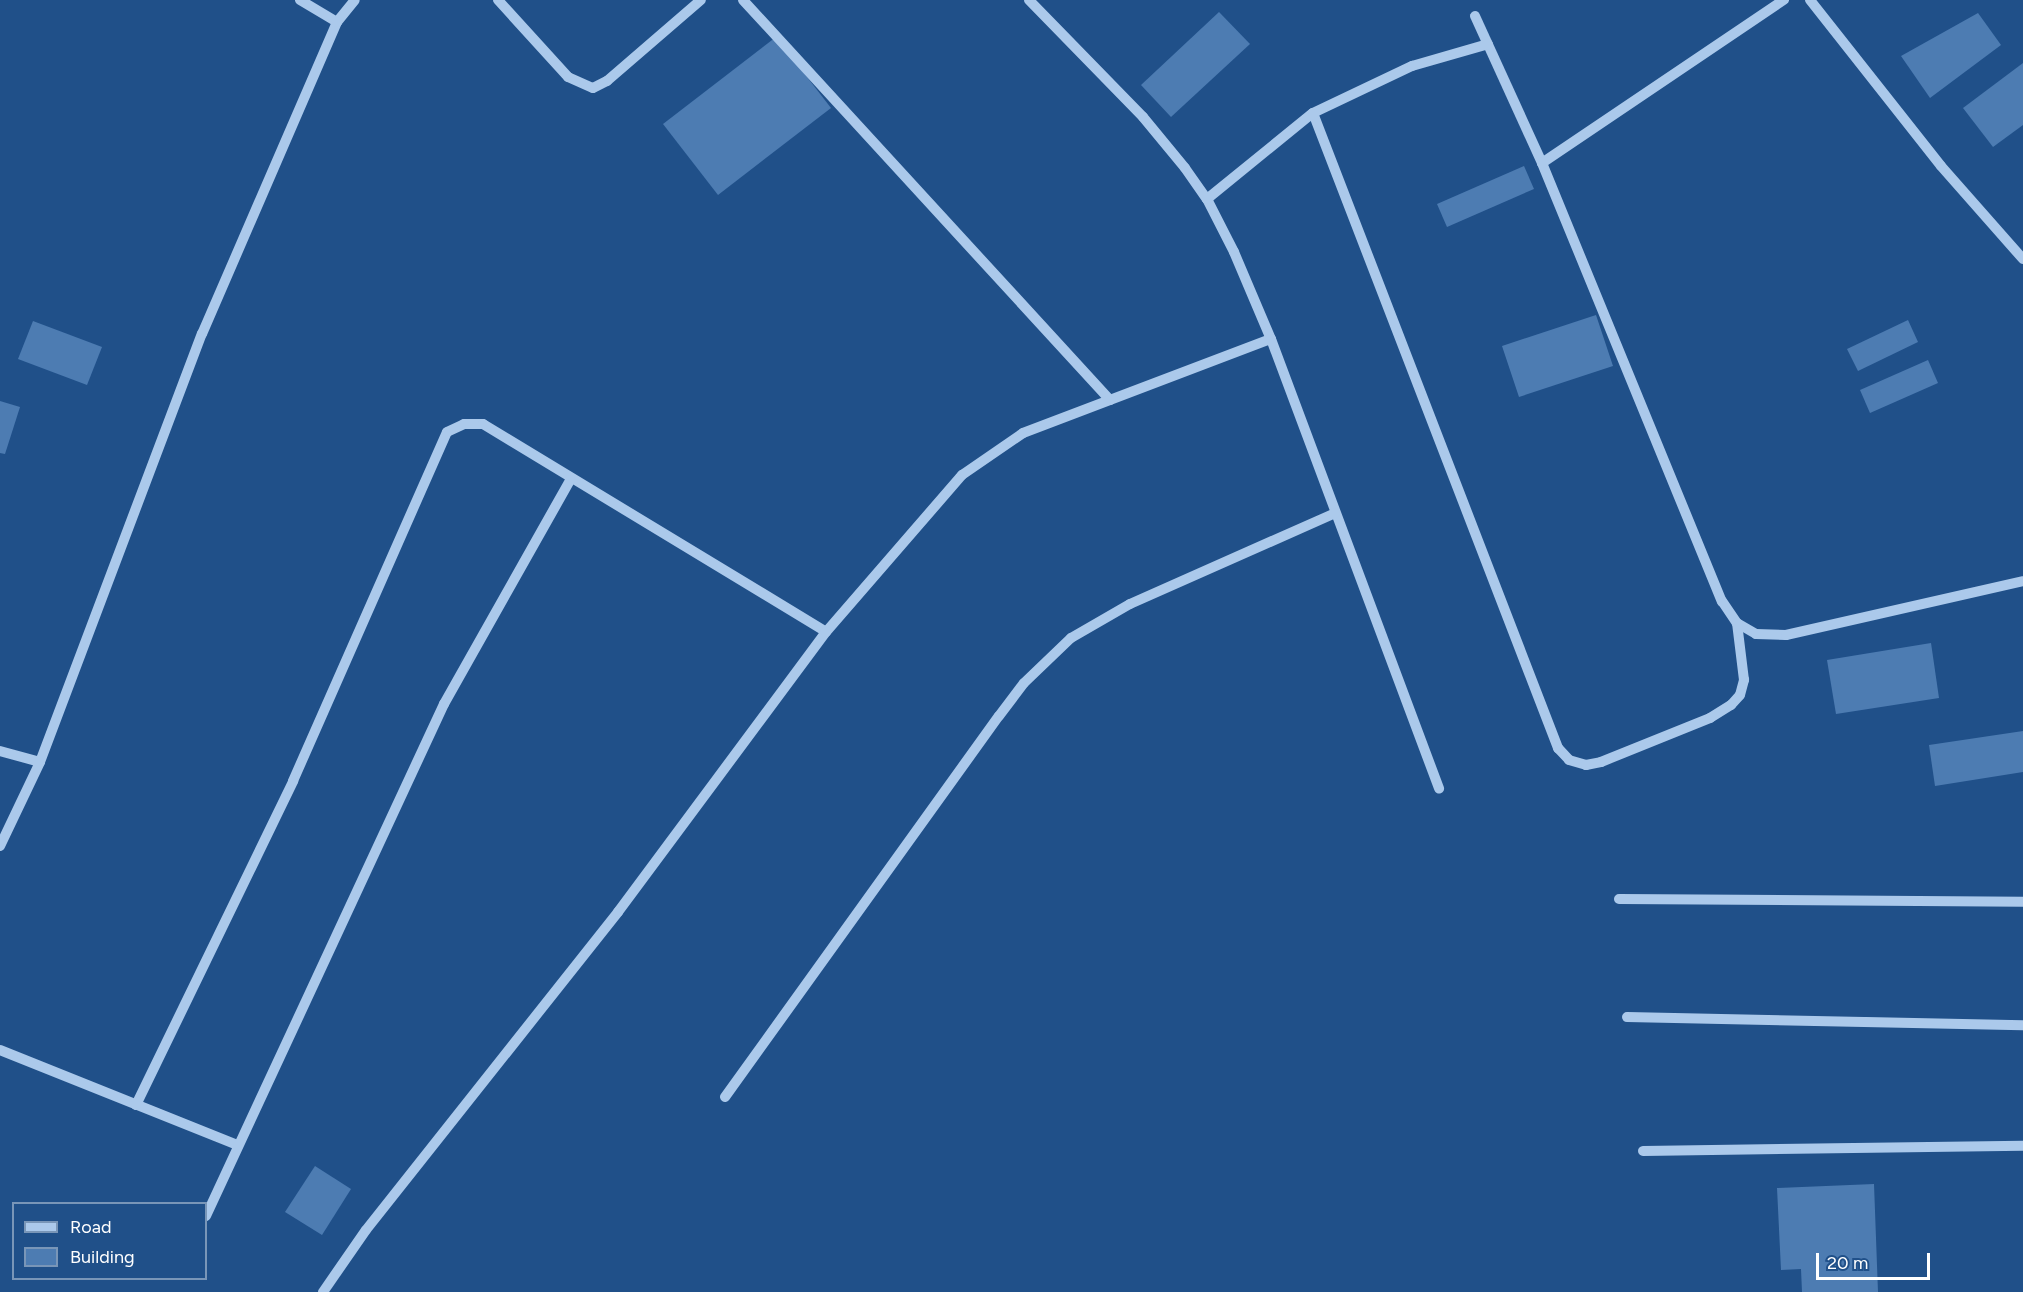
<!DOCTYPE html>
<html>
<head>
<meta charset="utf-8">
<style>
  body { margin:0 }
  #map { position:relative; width:2023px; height:1292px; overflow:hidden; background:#205089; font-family:Figtree,sans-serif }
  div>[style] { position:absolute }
  .building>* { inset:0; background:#4d7cb2 }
  .minor>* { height:10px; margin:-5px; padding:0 5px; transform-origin:5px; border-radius:5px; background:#abc9eb }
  span { translate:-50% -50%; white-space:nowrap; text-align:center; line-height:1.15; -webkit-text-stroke:4.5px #205089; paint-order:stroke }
  .legend { position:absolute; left:12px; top:1202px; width:195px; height:78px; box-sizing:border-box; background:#205089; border:2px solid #7996b8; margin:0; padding:8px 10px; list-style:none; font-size:18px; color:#fff }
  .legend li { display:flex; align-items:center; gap:12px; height:30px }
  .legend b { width:30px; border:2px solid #7996b8 }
  .scale { position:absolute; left:1816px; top:1253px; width:114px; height:27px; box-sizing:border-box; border:3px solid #fff; border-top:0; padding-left:8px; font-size:18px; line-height:21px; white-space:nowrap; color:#fff; -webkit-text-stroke:4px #205089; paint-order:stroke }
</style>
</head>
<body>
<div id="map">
  <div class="building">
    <i style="clip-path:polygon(1219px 12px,1250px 44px,1171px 117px,1141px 85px)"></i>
    <i style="clip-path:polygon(1978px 13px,2001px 45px,1930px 98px,1901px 56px)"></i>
    <i style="clip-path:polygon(776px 37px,831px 108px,718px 195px,663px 124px)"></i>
    <i style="clip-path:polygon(2023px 63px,2023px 125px,1993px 147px,1963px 108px)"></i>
    <i style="clip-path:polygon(1524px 166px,1534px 189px,1447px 227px,1437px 204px)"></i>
    <i style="clip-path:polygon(1596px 315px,1613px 366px,1519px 397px,1502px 346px)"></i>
    <i style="clip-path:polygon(1908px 320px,1918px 342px,1858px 371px,1847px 349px)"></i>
    <i style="clip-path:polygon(33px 321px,102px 347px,87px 385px,18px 359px)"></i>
    <i style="clip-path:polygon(1928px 360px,1938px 383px,1870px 413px,1860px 390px)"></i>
    <i style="clip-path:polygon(0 401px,20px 407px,5px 454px,0 453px)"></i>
    <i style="clip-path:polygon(1931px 643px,1939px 698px,1836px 714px,1827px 660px)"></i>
    <i style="clip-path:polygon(2023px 731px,2023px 772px,1935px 786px,1929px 745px)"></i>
    <i style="clip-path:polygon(315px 1166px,351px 1189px,322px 1235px,285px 1212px)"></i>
    <i style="clip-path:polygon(1874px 1184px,1878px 1292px,1802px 1292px,1801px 1269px,1781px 1270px,1777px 1188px)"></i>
  </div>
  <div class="minor">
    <i style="left:300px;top:0;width:43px;rotate:30.7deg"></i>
    <i style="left:498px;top:0;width:104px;rotate:47.7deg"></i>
    <i style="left:568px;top:77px;width:27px;rotate:24deg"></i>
    <i style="left:593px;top:88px;width:16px;rotate:-27deg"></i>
    <i style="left:607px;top:81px;width:124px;rotate:-40.8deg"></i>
    <i style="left:743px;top:0;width:543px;rotate:47.46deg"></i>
    <i style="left:1029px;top:0;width:163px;rotate:45.7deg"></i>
    <i style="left:1143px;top:117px;width:66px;rotate:50.5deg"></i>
    <i style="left:1185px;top:168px;width:38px;rotate:55deg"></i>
    <i style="left:1207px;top:199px;width:59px;rotate:63deg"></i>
    <i style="left:1234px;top:252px;width:95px;rotate:67deg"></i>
    <i style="left:1271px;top:339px;width:480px;rotate:69.5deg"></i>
    <i style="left:1810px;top:0;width:211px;rotate:51.7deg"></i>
    <i style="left:1941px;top:166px;width:124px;rotate:48.6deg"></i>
    <i style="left:1475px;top:16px;width:162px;rotate:65.5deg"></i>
    <i style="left:1542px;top:163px;width:474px;rotate:67.7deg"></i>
    <i style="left:1722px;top:601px;width:27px;rotate:56deg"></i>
    <i style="left:1737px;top:623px;width:22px;rotate:30deg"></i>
    <i style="left:1756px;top:634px;width:30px;rotate:2deg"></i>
    <i style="left:1786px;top:635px;width:243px;rotate:-12.8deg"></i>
    <i style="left:1313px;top:113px;width:681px;rotate:68.9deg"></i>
    <i style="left:1558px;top:748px;width:16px;rotate:47deg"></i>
    <i style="left:1569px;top:760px;width:18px;rotate:16deg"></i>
    <i style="left:1586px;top:765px;width:15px;rotate:-11deg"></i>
    <i style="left:1601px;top:762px;width:118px;rotate:-22deg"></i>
    <i style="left:1710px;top:718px;width:25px;rotate:-32deg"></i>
    <i style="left:1731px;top:705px;width:13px;rotate:-48deg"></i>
    <i style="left:1740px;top:695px;width:16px;rotate:-75deg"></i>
    <i style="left:1744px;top:680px;width:57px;rotate:-97deg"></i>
    <i style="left:1542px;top:163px;width:292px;rotate:-34deg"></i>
    <i style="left:1207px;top:199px;width:136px;rotate:-39.1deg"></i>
    <i style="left:1313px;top:113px;width:110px;rotate:-25.4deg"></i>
    <i style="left:1412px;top:66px;width:79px;rotate:-16.1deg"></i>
    <i style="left:0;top:751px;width:41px;rotate:15.4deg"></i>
    <i style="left:0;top:846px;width:93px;rotate:-64.5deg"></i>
    <i style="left:40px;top:762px;width:458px;rotate:-69.3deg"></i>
    <i style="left:202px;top:334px;width:340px;rotate:-66.6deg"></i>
    <i style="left:337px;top:22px;width:28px;rotate:-51deg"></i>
    <i style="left:1619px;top:899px;width:404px;rotate:0.4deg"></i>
    <i style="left:1627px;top:1017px;width:396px;rotate:1.2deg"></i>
    <i style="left:0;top:1050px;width:256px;rotate:21.8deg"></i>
    <i style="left:725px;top:1097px;width:469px;rotate:-54.3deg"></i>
    <i style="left:999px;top:716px;width:41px;rotate:-52.9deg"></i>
    <i style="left:1024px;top:683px;width:65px;rotate:-43.8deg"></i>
    <i style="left:1071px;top:638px;width:68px;rotate:-30deg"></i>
    <i style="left:1130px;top:604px;width:224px;rotate:-23.9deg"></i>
    <i style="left:136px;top:1105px;width:360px;rotate:-64.1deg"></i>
    <i style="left:293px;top:781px;width:381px;rotate:-66.2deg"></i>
    <i style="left:447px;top:432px;width:19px;rotate:-25deg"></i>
    <i style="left:464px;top:424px;width:19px"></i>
    <i style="left:483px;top:424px;width:401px;rotate:31.2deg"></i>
    <i style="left:1643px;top:1151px;width:380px;rotate:-0.8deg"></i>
    <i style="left:206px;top:1216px;width:565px;rotate:-65.07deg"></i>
    <i style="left:444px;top:704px;width:257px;rotate:-60.6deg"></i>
    <i style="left:323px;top:1292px;width:75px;rotate:-55.3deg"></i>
    <i style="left:366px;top:1230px;width:406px;rotate:-51.6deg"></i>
    <i style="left:618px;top:912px;width:349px;rotate:-53.4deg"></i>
    <i style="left:826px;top:632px;width:208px;rotate:-49.1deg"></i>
    <i style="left:962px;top:475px;width:74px;rotate:-34.5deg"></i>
    <i style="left:1023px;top:433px;width:265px;rotate:-20.8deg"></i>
  </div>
  <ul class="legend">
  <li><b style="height:8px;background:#abc9eb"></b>Road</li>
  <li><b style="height:16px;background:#4d7cb2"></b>Building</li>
  </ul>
  <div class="scale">20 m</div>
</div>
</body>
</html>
